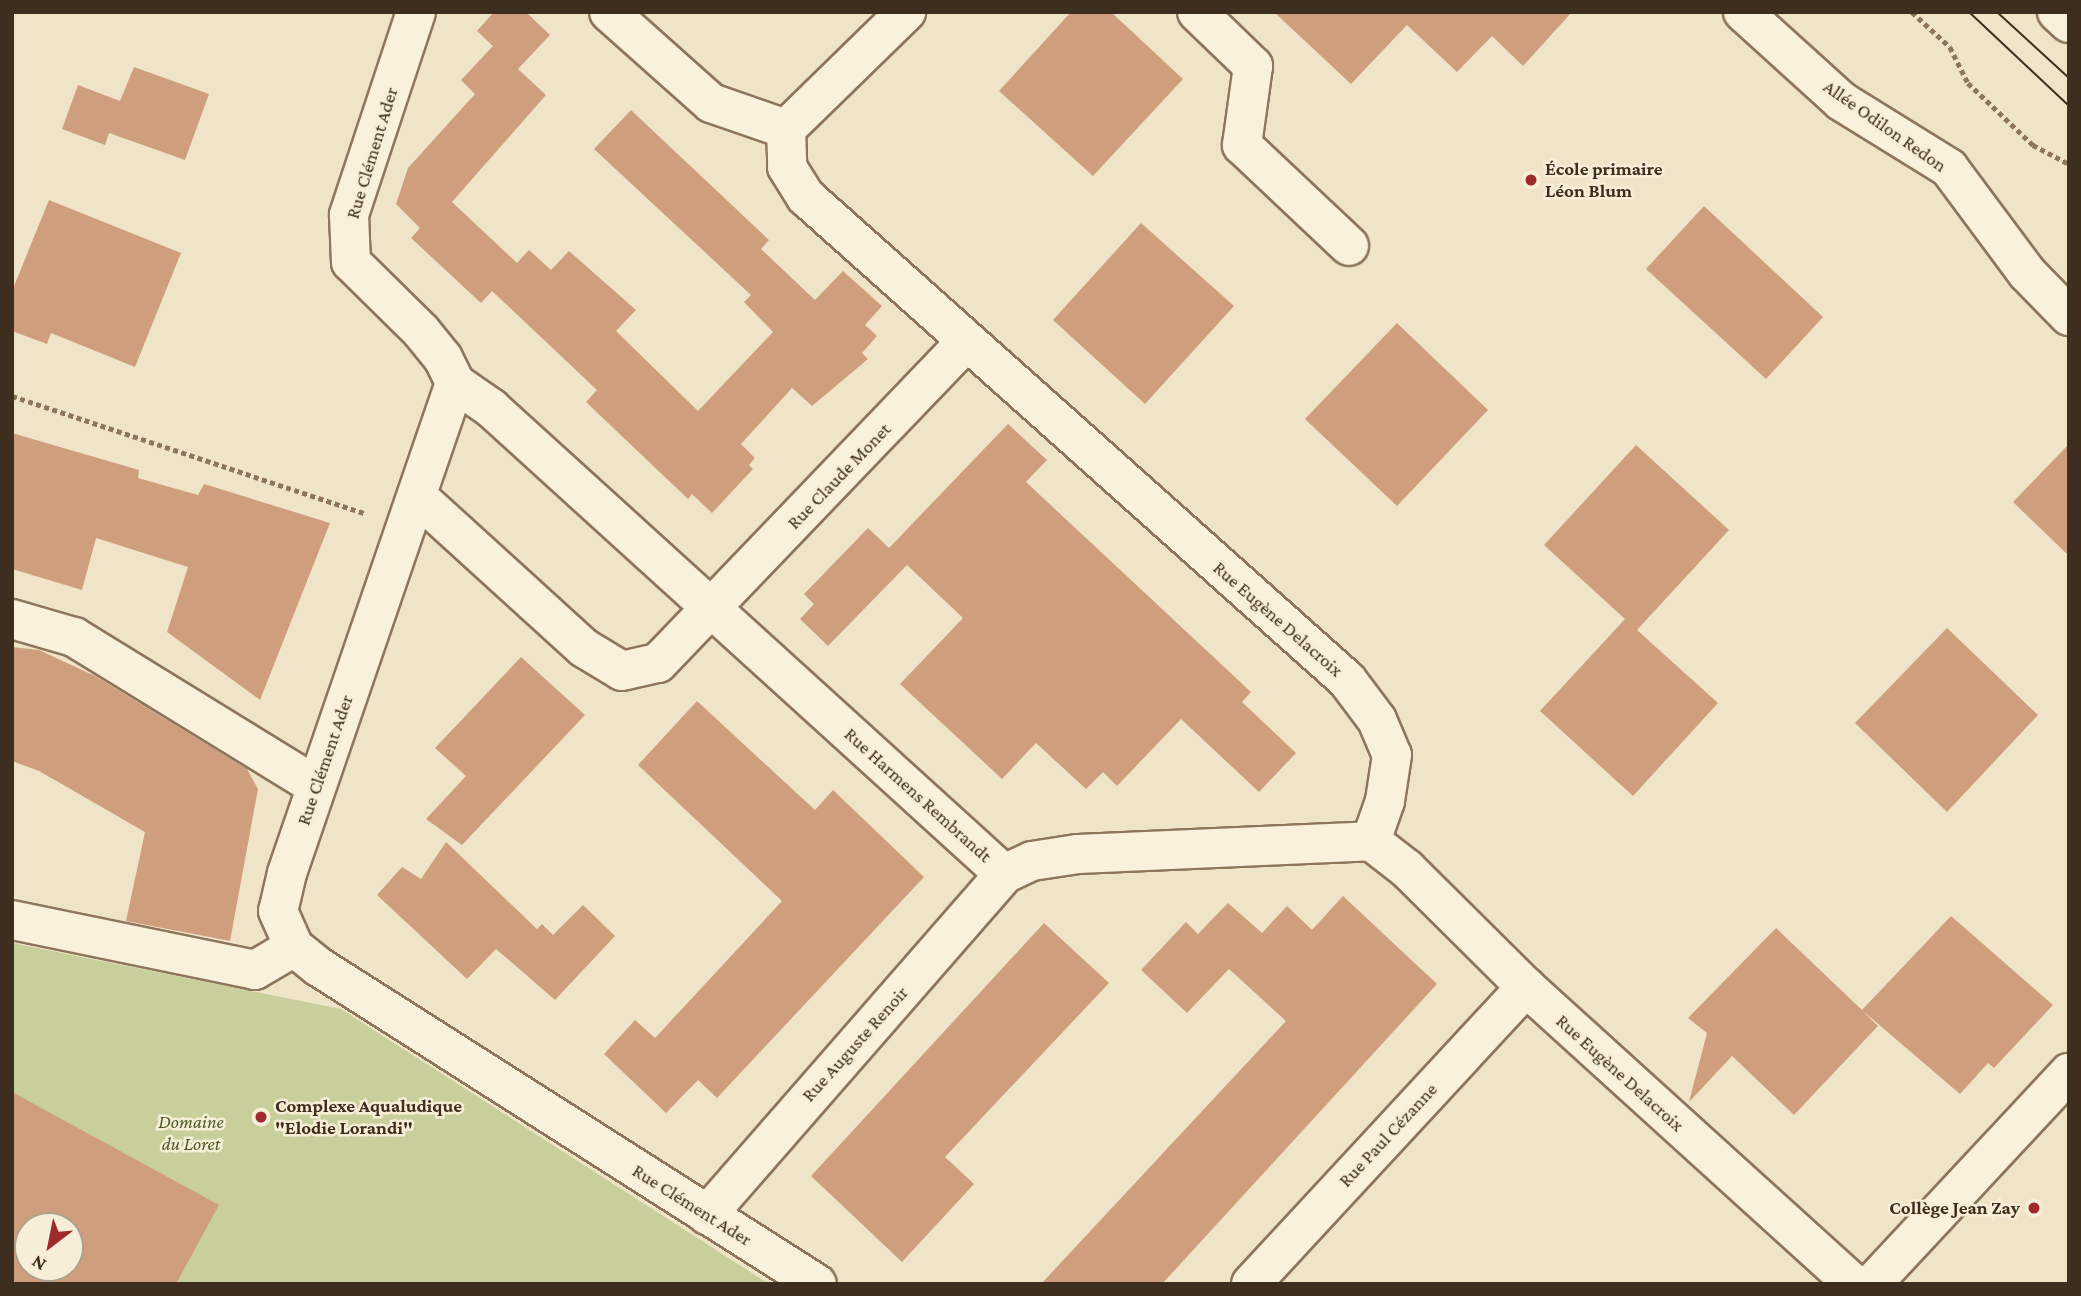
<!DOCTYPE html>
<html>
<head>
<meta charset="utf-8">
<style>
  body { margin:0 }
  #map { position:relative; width:2081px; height:1296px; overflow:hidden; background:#f0e4c8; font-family:"Crimson Pro",serif }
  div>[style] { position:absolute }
  .green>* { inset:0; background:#c9cf9b }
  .building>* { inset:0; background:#cf9f7d }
  .path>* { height:4.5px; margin-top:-2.25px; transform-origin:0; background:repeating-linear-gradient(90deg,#8d765c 0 5px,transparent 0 8.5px) }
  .roads { filter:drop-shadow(2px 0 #8d765c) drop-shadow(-2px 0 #8d765c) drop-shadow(0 2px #8d765c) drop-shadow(0 -2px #8d765c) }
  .minor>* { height:38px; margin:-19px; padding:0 19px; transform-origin:19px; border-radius:19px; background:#faf1dc }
  .tram>* { height:2px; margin:-1px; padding:0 1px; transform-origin:1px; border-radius:1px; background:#3d2e20 }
  .dots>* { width:19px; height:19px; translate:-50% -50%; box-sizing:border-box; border:4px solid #f7eed8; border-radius:50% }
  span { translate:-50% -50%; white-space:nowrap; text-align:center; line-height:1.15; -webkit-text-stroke:5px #f7eed8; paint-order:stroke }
  .street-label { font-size:19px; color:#3d2e20 }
  .poi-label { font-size:19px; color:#3d2e20; font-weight:700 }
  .left { translate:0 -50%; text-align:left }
  .right { translate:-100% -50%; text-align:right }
  .park-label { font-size:19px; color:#4d5a26; font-style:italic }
  .frame { position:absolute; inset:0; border:14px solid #3d2e20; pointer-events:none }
  .north { position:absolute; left:14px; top:1212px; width:70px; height:70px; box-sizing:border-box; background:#f7eed8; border:2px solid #ada18e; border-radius:50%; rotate:212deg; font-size:19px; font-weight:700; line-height:28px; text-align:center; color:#3d2e20 }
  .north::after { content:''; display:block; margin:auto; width:24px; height:32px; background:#9e2a2b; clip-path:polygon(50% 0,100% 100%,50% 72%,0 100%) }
</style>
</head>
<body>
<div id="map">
  <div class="green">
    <i style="clip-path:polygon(evenodd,12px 943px,341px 1009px,769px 1284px,12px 1284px,12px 943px,28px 1226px,70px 1226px,70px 1268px,28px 1268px,28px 1226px)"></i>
  </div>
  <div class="building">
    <i style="clip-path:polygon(494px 12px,526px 12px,550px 35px,518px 69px,546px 95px,452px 202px,517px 263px,529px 250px,551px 270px,569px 251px,636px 310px,616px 331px,698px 411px,773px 332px,744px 302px,751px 295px,594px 149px,631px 110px,769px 240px,761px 249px,815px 300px,843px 271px,882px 306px,865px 325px,877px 336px,862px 353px,868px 359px,812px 406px,792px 388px,741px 444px,755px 458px,749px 465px,753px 469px,712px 513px,692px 494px,688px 499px,586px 402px,597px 390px,492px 291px,481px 303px,411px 238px,420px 228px,396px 204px,408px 168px,475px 94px,461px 80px,493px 46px,477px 31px)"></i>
    <i style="clip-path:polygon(1071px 12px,1111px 12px,1183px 79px,1093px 176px,999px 91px)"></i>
    <i style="clip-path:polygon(1274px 12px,1572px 12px,1523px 66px,1492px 36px,1457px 72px,1407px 25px,1351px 84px)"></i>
    <i style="clip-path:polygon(134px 67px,209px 94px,185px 160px,109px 133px,105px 145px,62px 129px,78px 85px,120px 101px)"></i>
    <i style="clip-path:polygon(49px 200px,181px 253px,135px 367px,51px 333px,47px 344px,12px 331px,12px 291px)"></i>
    <i style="clip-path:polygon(1704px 206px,1823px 317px,1766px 379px,1646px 269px)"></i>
    <i style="clip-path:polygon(1141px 223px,1234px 306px,1145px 404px,1053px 320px)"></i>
    <i style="clip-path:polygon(1397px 323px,1488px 410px,1397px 506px,1305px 419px)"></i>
    <i style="clip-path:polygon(1008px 424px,1047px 460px,1026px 482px,1251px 692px,1242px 702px,1296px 753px,1259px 792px,1181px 719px,1117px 786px,1103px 772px,1086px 789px,1036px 743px,1002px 779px,900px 684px,963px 618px,907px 565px,828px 646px,800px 619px,814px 604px,804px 594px,868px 528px,889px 548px)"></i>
    <i style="clip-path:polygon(12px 433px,139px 470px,138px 478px,198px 495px,204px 484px,330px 523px,260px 700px,167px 632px,188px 567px,96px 538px,82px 590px,12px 569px)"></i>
    <i style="clip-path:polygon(2069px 444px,2069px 556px,2013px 502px)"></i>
    <i style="clip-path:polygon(1636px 445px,1729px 530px,1637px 630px,1718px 703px,1633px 796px,1540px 711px,1625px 619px,1544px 545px)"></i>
    <i style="clip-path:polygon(1947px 628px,2038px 715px,1947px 812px,1855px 723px)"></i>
    <i style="clip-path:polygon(12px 647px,39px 650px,95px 676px,247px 769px,258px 789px,230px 941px,126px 921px,145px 832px,39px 771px,12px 761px)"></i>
    <i style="clip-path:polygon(521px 657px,585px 715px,462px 845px,426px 819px,466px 776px,435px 748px)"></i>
    <i style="clip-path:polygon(697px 701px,815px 810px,833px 790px,924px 877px,717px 1098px,698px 1080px,666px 1113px,604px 1054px,635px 1020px,655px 1038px,782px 901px,638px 765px)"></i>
    <i style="clip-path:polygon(446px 842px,537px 929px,542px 924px,553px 935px,583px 905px,615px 936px,555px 1000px,496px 949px,467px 979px,377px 895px,402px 867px,421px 879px)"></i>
    <i style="clip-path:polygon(1343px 896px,1437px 984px,1162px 1284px,1041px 1284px,1286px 1021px,1229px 969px,1187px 1013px,1141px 970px,1186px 922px,1198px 934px,1228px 903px,1262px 933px,1287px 906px,1312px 930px)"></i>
    <i style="clip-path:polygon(1951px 916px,2053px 1005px,1994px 1068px,1988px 1063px,1960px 1094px,1863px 1011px,1878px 1026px,1794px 1115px,1732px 1056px,1689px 1102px,1707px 1033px,1688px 1018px,1776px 928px,1862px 1010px)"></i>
    <i style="clip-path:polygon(1044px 923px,1109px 983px,945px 1157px,974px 1184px,902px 1262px,811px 1176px)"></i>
    <i style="clip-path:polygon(evenodd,12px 1092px,219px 1205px,176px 1284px,12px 1284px,12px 1092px,28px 1226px,70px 1226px,70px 1268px,28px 1268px,28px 1226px)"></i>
  </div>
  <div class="path">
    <i style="left:1912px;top:12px;width:52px;rotate:42.6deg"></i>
    <i style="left:1950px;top:47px;width:40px;rotate:63.4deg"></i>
    <i style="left:1968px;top:83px;width:90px;rotate:43.6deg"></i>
    <i style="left:2033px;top:145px;width:41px;rotate:27.8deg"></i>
    <i style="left:12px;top:396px;width:373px;rotate:18.4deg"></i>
  </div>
  <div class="roads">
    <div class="minor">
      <i style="left:416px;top:12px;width:214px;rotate:108.3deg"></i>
      <i style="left:349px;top:215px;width:47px;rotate:87.6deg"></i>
      <i style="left:351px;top:262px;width:98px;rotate:44.6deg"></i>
      <i style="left:421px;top:331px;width:35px;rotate:51deg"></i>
      <i style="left:443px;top:358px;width:28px;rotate:64deg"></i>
      <i style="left:455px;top:383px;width:518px;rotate:108.92deg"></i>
      <i style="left:287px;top:873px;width:39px;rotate:103deg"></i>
      <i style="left:278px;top:911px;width:39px;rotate:66deg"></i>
      <i style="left:294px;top:947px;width:32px;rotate:39deg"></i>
      <i style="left:319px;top:967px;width:590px;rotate:32.48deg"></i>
      <i style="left:609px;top:12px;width:137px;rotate:41.7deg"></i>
      <i style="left:711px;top:103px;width:79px;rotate:19.1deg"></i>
      <i style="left:786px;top:129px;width:38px;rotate:88deg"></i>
      <i style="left:787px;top:167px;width:36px;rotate:58deg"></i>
      <i style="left:806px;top:197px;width:725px;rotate:41.76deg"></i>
      <i style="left:1347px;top:680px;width:50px;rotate:53.1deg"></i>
      <i style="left:1377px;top:720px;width:38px;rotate:67deg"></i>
      <i style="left:1392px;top:755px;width:47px;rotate:98.7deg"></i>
      <i style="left:1385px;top:801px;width:42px;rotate:109.3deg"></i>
      <i style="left:1371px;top:841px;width:46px;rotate:37.9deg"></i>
      <i style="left:1407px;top:869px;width:168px;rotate:44.8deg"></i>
      <i style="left:1526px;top:987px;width:442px;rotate:42.2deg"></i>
      <i style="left:1197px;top:12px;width:78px;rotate:44deg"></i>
      <i style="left:1253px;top:66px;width:80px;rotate:97.9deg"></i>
      <i style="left:1242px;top:145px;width:147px;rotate:43.3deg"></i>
      <i style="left:1743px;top:12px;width:132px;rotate:42.2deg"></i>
      <i style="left:1841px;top:101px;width:127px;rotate:31.8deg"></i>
      <i style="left:1949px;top:168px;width:131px;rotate:53.4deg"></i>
      <i style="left:2027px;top:273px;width:60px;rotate:45.7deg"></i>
      <i style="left:2057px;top:12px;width:16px;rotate:43deg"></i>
      <i style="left:786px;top:129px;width:168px;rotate:-44.3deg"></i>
      <i style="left:455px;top:383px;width:44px;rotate:34.8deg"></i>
      <i style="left:491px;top:408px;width:693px;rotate:42.25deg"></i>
      <i style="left:1004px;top:874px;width:31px;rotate:-25deg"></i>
      <i style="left:1032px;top:861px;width:47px;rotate:-8.7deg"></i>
      <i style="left:1078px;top:854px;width:293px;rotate:-2.5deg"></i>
      <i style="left:418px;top:497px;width:224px;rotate:42.3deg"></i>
      <i style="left:584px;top:648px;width:44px;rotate:31.2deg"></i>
      <i style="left:622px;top:671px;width:37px;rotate:-13deg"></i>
      <i style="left:658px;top:663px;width:443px;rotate:-46.2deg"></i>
      <i style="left:12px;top:619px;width:65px;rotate:16.2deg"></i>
      <i style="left:74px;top:637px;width:284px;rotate:31.6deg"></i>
      <i style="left:12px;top:920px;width:248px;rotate:11.6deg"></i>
      <i style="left:255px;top:970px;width:45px;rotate:-30.5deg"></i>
      <i style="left:707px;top:1215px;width:452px;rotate:-48.9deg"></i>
      <i style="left:1251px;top:1284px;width:405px;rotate:-47.2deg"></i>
      <i style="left:1872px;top:1284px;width:289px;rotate:-47deg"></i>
    </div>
  </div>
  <div class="tram">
    <i style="left:1969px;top:12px;width:137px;rotate:43.2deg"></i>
    <i style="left:1997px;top:12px;width:98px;rotate:42.5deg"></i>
  </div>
  <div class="dots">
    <i style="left:1531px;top:180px;background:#9e2a2b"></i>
    <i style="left:261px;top:1117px;background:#9e2a2b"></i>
    <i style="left:2034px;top:1208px;background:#9e2a2b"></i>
  </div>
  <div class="street-label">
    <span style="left:1885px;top:126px;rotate:35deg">Allée Odilon Redon</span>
    <span style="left:372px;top:153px;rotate:-73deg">Rue Clément Ader</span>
    <span style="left:839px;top:476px;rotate:-46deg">Rue Claude Monet</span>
    <span style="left:1278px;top:619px;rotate:41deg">Rue Eugène Delacroix</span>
    <span style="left:325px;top:760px;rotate:-71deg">Rue Clément Ader</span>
    <span style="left:918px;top:795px;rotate:42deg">Rue Harmens Rembrandt</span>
    <span style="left:855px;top:1044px;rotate:-48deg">Rue Auguste Renoir</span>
    <span style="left:1620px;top:1073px;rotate:42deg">Rue Eugène Delacroix</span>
    <span style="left:1388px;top:1135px;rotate:-47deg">Rue Paul Cézanne</span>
    <span style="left:692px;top:1205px;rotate:32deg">Rue Clément Ader</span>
  </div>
  <div class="poi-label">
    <span class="left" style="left:1545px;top:180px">École primaire<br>Léon Blum</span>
    <span class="left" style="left:275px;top:1117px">Complexe Aqualudique<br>"Elodie Lorandi"</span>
    <span class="right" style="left:2020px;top:1208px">Collège Jean Zay</span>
  </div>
  <div class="park-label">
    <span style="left:191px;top:1133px">Domaine<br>du Loret</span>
  </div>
  <div class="frame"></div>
  <div class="north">N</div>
</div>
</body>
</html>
